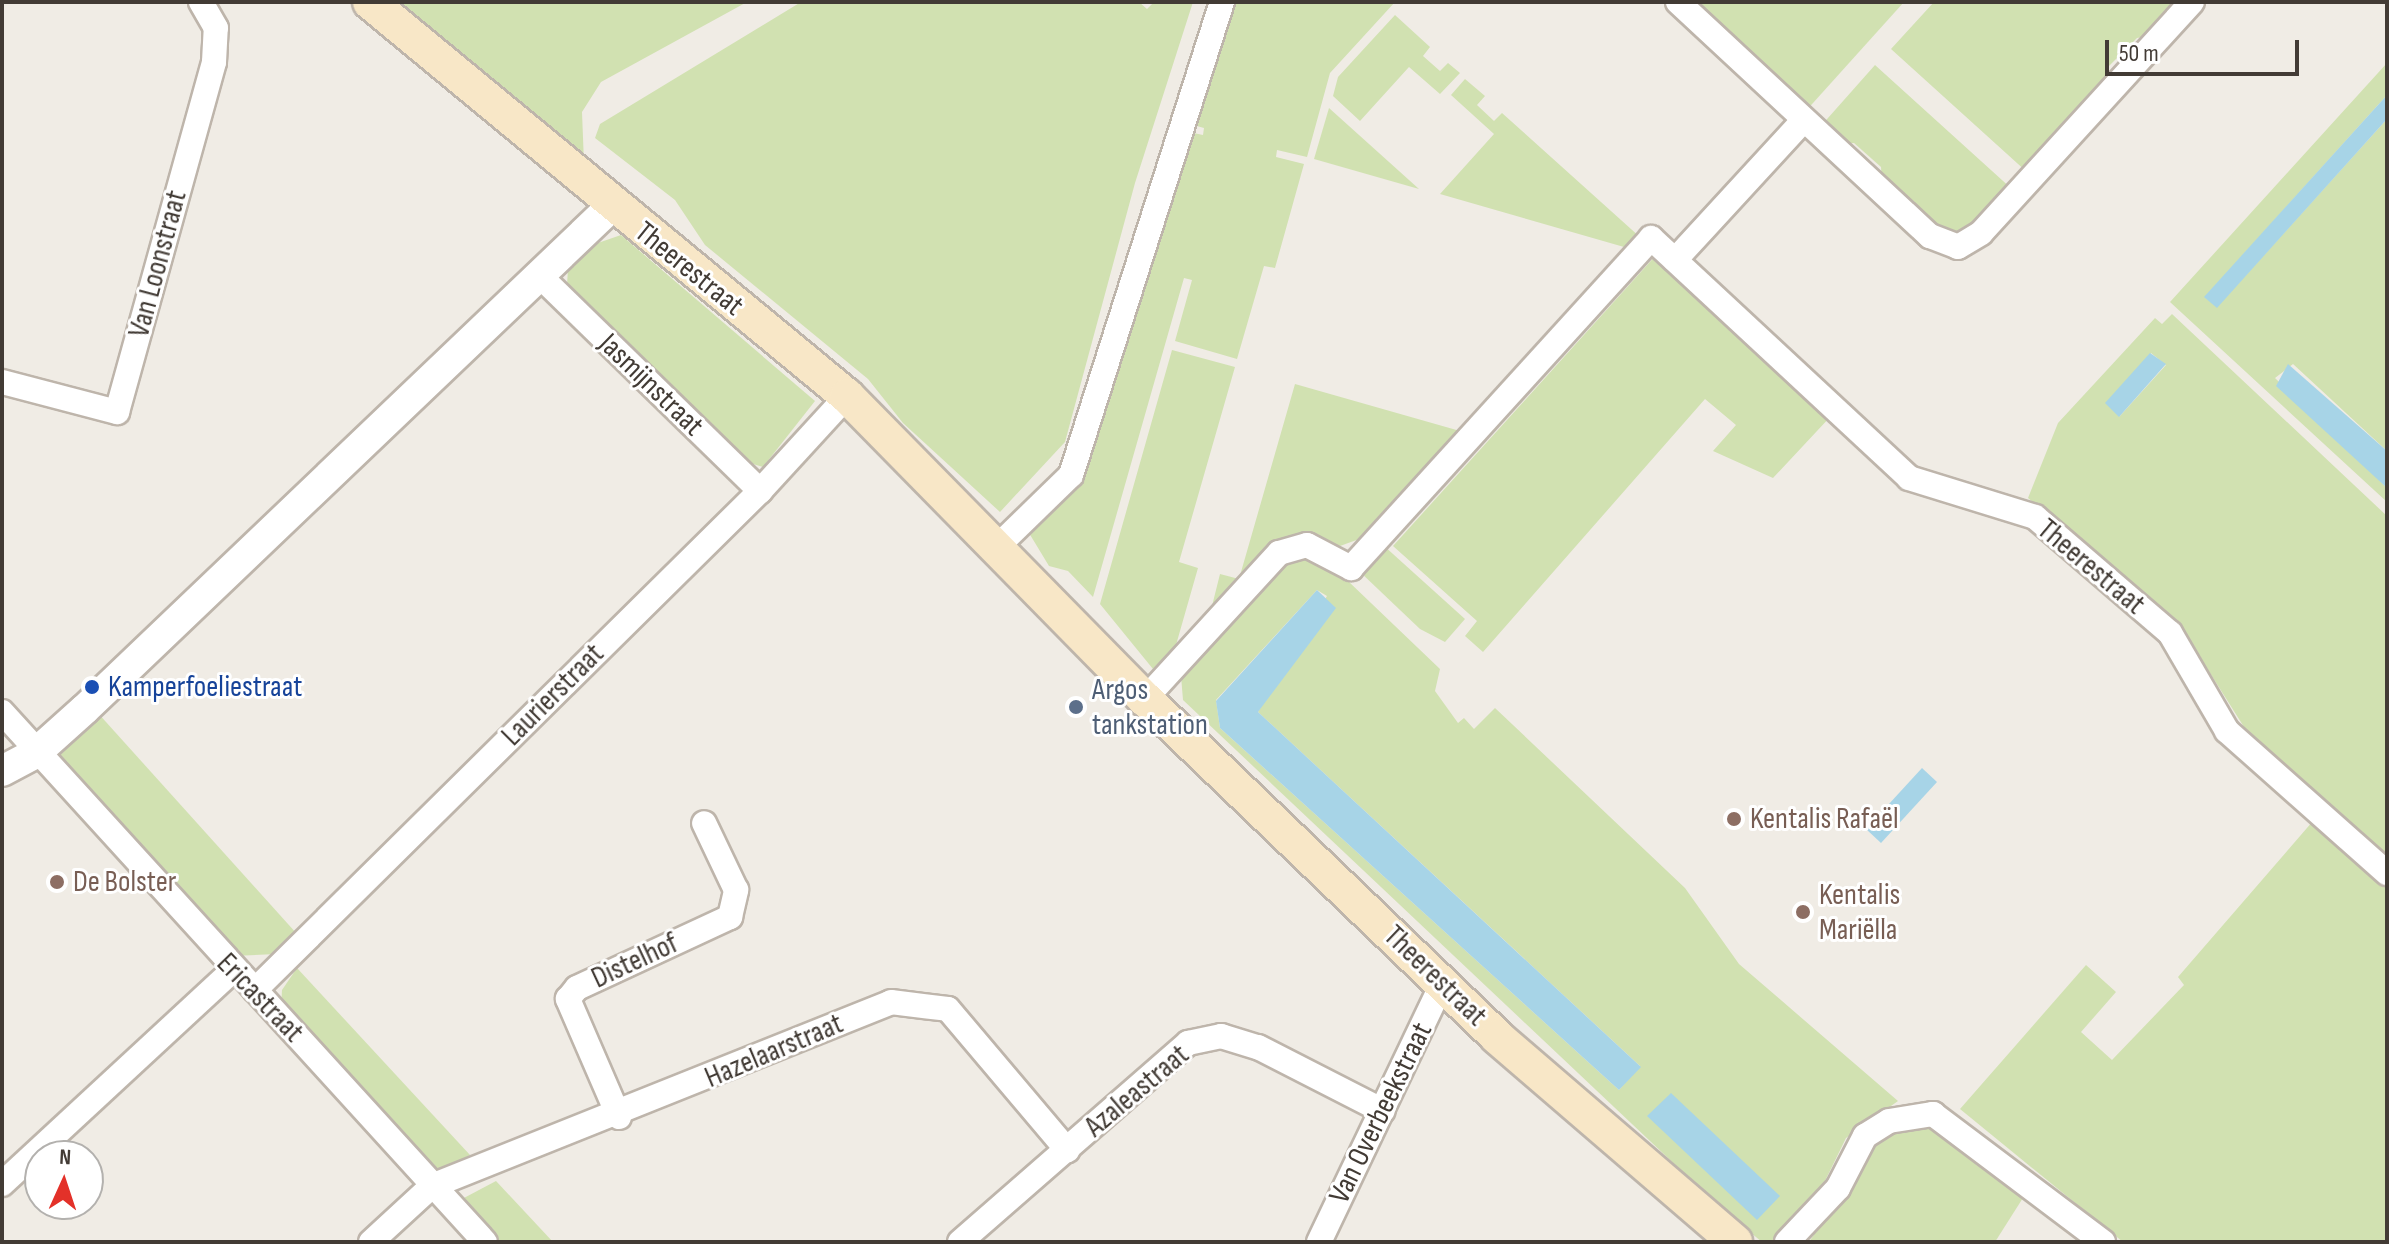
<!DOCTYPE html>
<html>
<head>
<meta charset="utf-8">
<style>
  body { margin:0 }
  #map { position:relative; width:2389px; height:1244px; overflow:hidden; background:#f0ece5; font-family:"Sofia Sans Condensed",sans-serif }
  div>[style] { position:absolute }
  .green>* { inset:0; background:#d1e1b1 }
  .water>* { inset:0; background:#a7d4e7 }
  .roads { filter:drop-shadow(2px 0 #beb5ab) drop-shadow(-2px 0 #beb5ab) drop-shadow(0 2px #beb5ab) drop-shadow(0 -2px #beb5ab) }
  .minor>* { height:24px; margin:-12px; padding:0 12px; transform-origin:12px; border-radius:12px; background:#fff }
  .tertiary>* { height:30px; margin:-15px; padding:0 15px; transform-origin:15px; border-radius:15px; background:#fff }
  .secondary>* { height:34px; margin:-17px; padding:0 17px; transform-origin:17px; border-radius:17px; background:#f8e7c7 }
  .dots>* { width:22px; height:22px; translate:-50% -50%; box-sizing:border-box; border:4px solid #fff; border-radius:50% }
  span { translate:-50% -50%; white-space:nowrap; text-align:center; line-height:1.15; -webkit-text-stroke:6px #fff; paint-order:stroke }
  .street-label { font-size:30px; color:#423b35 }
  .transit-label { font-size:30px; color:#164399 }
  .left { translate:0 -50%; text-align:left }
  .service-label { font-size:30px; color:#4e5e75 }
  .education-label { font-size:30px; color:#785e54 }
  .frame { position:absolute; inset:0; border:4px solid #423b35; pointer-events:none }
  .north { position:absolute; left:24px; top:1140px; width:80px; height:80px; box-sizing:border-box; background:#fff; border:2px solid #b3b1ae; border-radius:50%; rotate:3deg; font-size:22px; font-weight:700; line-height:32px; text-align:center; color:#423b35 }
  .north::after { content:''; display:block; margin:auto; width:28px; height:36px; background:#e33129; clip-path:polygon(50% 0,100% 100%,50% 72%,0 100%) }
  .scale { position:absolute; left:2105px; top:40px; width:194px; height:36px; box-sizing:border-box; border:4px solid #423b35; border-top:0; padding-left:10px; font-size:24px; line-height:28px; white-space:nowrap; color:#423b35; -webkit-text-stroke:6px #fff; paint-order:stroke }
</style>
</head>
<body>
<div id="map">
  <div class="green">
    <i style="clip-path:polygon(405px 2px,747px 2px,601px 82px,582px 112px,584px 163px,397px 8px)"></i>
    <i style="clip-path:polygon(801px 2px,1139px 2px,1147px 9px,1154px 2px,1193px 2px,1135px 183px,1065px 442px,1000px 512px,903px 423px,868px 379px,705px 245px,675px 200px,595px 138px,600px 124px)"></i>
    <i style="clip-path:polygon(1233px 2px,1395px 2px,1330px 73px,1307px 157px,1277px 150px,1276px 157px,1304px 164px,1275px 268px,1264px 266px,1237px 359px,1175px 341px,1192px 280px,1184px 278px,1093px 597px,1068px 571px,1049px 566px,1029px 533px,1076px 486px,1184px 131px,1203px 135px,1204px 128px,1186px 123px)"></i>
    <i style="clip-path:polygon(1688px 2px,1904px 2px,1804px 113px)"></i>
    <i style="clip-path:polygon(1934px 2px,2183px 2px,2154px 35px,2137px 38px,2109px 66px,2107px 87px,2028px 173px,1891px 49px)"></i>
    <i style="clip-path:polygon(1395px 15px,1430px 47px,1423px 56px,1440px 71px,1448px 63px,1460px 73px,1440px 94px,1409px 67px,1360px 121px,1333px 96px,1338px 77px)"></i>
    <i style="clip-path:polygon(2387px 63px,2387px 95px,2205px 297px,2217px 307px,2387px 119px,2387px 451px,2293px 364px,2275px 378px,2387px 488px,2387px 502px,2170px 302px)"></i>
    <i style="clip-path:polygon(1875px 65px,2013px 190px,1974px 230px,1951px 238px,1882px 184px,1881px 167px,1854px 143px,1838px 144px,1820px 127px)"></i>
    <i style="clip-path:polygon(1465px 79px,1485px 96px,1477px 105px,1494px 121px,1502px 113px,1641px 238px,1631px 249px,1440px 194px,1494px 134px,1451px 95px)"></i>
    <i style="clip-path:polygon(1329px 108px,1419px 189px,1314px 159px)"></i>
    <i style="clip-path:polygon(621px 235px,815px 401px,763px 467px,743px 461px,567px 286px,568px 268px,595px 244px)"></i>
    <i style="clip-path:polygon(1658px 253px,1831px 416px,1773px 478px,1713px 451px,1736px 425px,1705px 399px,1483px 652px,1465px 636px,1477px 621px,1393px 546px)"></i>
    <i style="clip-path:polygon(evenodd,2172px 314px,2387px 516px,2387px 855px,2244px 727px,2181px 627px,2028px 498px,2058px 423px,2155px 318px,2162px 324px,2172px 314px,2151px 353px,2166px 365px,2119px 417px,2151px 353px)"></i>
    <i style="clip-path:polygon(1172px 350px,1235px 367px,1179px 562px,1198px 568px,1176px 645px,1153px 669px,1100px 604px)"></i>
    <i style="clip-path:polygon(1295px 384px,1460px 431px,1362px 538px,1340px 546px,1316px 539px,1218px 608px,1212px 606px,1220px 574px,1239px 579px)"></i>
    <i style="clip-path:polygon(1383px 545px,1465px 619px,1445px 642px,1420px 629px,1359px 571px)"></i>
    <i style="clip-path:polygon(evenodd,1301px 555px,1348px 581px,1440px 669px,1435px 691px,1458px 723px,1464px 718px,1474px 729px,1495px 708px,1685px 888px,1739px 964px,1898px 1101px,1846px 1138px,1824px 1183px,1777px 1242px,1762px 1242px,1722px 1209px,1183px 700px,1181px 676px,1285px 560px,1301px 555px,1317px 590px,1327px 596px,1258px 712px,1640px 1066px,1619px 1090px,1220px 728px,1216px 700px,1317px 590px)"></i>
    <i style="clip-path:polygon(97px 712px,297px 934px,277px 954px,233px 956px,50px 756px)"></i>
    <i style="clip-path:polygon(2313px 821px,2387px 887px,2387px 1242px,2123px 1242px,1960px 1109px,2086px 965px,2116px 992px,2081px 1032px,2112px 1060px,2184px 985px,2178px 977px)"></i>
    <i style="clip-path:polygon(297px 968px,470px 1155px,437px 1174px,281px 1008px,282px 990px)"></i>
    <i style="clip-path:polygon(1923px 1121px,2028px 1190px,1995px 1242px,1809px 1242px,1877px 1140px)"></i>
    <i style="clip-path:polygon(496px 1181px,553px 1242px,498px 1242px,478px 1220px,462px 1199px)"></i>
  </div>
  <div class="water">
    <i style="clip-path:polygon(2387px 95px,2387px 119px,2217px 308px,2204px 297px)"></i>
    <i style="clip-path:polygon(2150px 353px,2166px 364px,2119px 417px,2105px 403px)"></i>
    <i style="clip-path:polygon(2288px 364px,2387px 451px,2387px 488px,2276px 386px)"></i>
    <i style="clip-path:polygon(1317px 590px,1336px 608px,1258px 712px,1641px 1067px,1619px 1090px,1220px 728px,1216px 701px)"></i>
    <i style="clip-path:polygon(1922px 768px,1937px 782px,1881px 843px,1866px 829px)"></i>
    <i style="clip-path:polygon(1671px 1093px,1780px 1196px,1757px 1220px,1647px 1116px)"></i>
  </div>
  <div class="roads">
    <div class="minor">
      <i style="left:1678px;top:2px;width:344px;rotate:42.9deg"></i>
      <i style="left:1930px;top:236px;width:30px;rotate:21deg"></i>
      <i style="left:1958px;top:247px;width:27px;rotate:-31deg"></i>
      <i style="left:1981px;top:233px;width:313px;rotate:-47.6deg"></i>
      <i style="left:1675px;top:260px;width:189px;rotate:-47.4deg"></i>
      <i style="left:542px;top:278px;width:305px;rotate:44.3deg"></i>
      <i style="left:2px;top:382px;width:119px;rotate:14.6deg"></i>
      <i style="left:117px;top:412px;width:363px;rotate:-74.5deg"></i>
      <i style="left:214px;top:62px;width:34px;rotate:-87deg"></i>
      <i style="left:216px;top:28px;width:30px;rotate:-120deg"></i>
      <i style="left:999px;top:545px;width:100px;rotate:-44.2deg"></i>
      <i style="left:1071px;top:475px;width:497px;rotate:-72.3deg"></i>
      <i style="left:1145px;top:699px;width:198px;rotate:-47.5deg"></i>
      <i style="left:1279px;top:553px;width:29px;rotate:-16deg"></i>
      <i style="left:1307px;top:545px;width:50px;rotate:27.6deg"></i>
      <i style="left:1351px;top:568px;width:446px;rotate:-47.7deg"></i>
      <i style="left:1651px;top:238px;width:352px;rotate:42.9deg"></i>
      <i style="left:1909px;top:478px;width:132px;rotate:17.2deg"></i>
      <i style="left:2035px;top:517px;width:178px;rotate:40.7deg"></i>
      <i style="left:2170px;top:633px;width:113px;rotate:59.8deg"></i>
      <i style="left:2227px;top:731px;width:214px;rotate:41.6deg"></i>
      <i style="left:2px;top:712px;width:717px;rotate:47.66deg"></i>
      <i style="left:255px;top:990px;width:710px;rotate:-44.66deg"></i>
      <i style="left:760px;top:491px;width:129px;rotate:-47.5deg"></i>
      <i style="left:619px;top:1117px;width:129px;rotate:-113.4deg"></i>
      <i style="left:568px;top:999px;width:14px;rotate:-51deg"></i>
      <i style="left:577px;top:988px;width:169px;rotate:-24.9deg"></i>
      <i style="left:730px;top:917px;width:28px;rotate:-77deg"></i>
      <i style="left:736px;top:890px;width:74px;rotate:-115.5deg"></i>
      <i style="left:2px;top:1184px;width:313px;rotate:-42.8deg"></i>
      <i style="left:371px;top:1242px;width:83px;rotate:-42.6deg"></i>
      <i style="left:432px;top:1186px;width:495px;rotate:-21.8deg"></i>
      <i style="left:891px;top:1002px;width:57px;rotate:7deg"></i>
      <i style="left:948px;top:1009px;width:185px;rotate:49.8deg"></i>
      <i style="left:960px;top:1242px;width:303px;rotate:-41.1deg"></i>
      <i style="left:1188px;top:1043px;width:34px;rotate:-12deg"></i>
      <i style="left:1221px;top:1036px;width:39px;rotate:17deg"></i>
      <i style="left:1258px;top:1047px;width:140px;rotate:27.1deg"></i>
      <i style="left:1319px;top:1242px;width:286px;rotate:-64.5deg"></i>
      <i style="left:1787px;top:1242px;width:74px;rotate:-46.6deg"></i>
      <i style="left:1838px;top:1188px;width:59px;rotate:-62.6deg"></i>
      <i style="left:1865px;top:1136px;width:28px;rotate:-32deg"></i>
      <i style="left:1889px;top:1121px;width:45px;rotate:-9deg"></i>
      <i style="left:1933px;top:1114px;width:213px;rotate:37deg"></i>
    </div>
    <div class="tertiary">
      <i style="left:2px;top:771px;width:40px;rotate:-28deg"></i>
      <i style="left:37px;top:752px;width:64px;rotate:-41.9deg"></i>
      <i style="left:85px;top:709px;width:729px;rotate:-43.67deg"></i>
    </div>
    <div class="secondary">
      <i style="left:370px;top:2px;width:619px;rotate:39.56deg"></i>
      <i style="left:847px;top:396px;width:425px;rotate:45.5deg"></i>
      <i style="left:1145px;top:699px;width:488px;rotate:43.8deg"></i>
      <i style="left:1497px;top:1037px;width:314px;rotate:40.7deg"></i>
    </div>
  </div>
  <div class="dots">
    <i style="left:92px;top:687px;background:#1a4fb4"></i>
    <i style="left:1076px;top:707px;background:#5c6f8a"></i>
    <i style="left:1734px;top:819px;background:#8d6e63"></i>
    <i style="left:57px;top:882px;background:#8d6e63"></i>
    <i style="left:1803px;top:912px;background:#8d6e63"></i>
  </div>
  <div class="street-label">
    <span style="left:158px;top:264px;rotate:-75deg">Van Loonstraat</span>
    <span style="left:689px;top:269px;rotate:39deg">Theerestraat</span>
    <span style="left:651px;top:385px;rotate:44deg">Jasmijnstraat</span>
    <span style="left:2091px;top:567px;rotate:40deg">Theerestraat</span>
    <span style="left:553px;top:695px;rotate:-45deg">Laurierstraat</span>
    <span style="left:635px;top:961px;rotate:-25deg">Distelhof</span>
    <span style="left:1435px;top:976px;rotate:44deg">Theerestraat</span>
    <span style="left:260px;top:998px;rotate:46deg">Ericastraat</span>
    <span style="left:774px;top:1051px;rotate:-23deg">Hazelaarstraat</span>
    <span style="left:1137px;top:1091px;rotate:-40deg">Azaleastraat</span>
    <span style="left:1381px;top:1113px;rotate:-64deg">Van Overbeekstraat</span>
  </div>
  <div class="transit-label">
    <span class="left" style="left:108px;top:687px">Kamperfoeliestraat</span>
  </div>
  <div class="service-label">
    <span class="left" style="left:1092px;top:707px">Argos<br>tankstation</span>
  </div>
  <div class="education-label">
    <span class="left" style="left:1750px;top:819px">Kentalis Rafaël</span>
    <span class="left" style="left:73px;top:882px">De Bolster</span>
    <span class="left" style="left:1819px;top:912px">Kentalis<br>Mariëlla</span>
  </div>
  <div class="frame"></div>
  <div class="north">N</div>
  <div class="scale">50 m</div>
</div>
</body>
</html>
